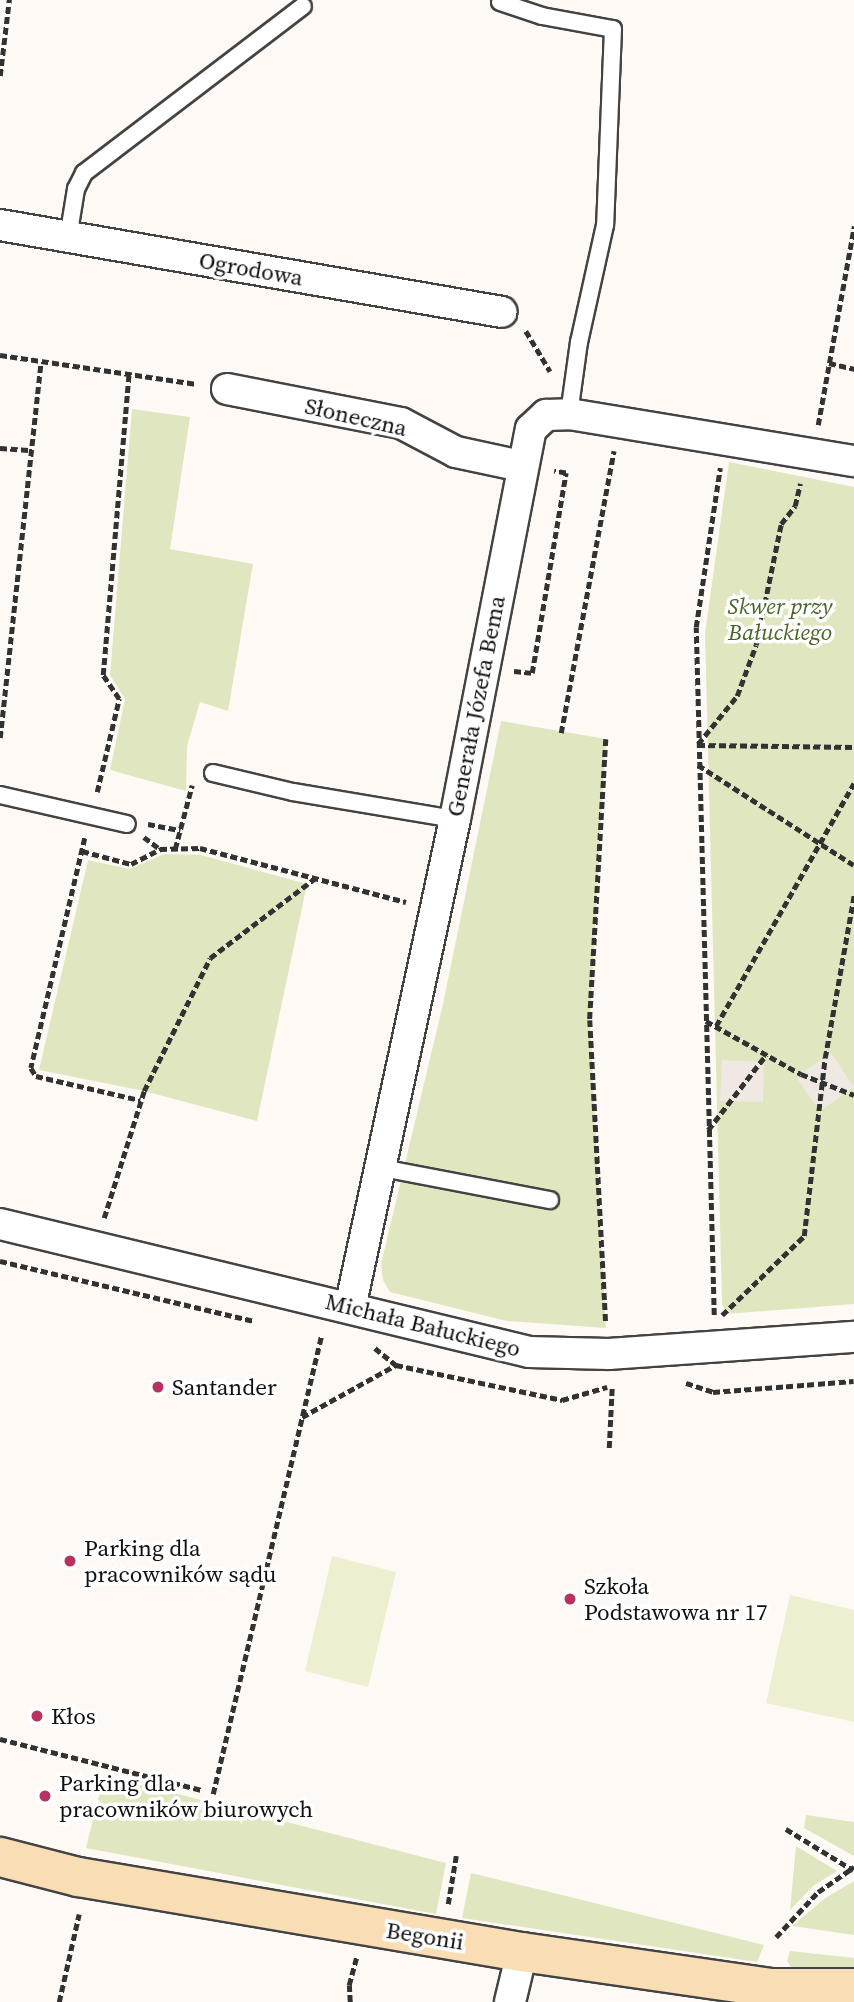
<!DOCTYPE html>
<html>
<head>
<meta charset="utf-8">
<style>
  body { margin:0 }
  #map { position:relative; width:854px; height:2002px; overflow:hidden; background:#fef9f5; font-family:"Source Serif 4",serif }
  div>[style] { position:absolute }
  .green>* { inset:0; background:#e0e7c0 }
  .pitch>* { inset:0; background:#eeefd1 }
  .plaza>* { inset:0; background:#f0e8e2 }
  .path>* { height:4.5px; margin-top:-2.25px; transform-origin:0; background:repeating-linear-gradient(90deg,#323232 0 7px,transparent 0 10.5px) }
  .roads { filter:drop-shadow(2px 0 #434343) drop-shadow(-2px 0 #434343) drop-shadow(0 2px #434343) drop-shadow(0 -2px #434343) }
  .lane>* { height:16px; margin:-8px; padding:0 8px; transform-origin:8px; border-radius:8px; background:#fff }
  .street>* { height:30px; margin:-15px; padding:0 15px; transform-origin:15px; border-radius:15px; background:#fff }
  .secondary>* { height:38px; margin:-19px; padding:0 19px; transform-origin:19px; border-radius:19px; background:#f9ddb5 }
  .dots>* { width:19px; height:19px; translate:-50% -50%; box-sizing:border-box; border:4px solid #fff; border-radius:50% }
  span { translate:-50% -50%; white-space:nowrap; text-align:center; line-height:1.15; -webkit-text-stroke:7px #fff; paint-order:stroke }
  .street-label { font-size:23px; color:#101010 }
  .park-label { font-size:23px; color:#456524; font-style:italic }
  .poi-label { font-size:23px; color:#101010 }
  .left { translate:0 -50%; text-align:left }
</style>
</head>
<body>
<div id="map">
  <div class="green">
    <i style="clip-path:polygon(132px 409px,190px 417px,170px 549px,253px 564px,228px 711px,200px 702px,187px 746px,186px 791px,110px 770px,125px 699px,110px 675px)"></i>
    <i style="clip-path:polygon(729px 462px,854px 487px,854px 1304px,727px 1314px,722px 1303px,705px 633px)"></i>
    <i style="clip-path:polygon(501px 721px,606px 739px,590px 1020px,606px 1328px,507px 1321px,390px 1292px,383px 1280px,381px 1264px,443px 1004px)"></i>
    <i style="clip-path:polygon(164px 854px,201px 855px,307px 884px,257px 1121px,144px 1091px,39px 1070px,88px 860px,130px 869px)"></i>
    <i style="clip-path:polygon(104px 1775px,446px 1863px,436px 1914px,86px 1848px)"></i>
    <i style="clip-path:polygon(806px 1815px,854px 1822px,854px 1856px,804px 1828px)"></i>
    <i style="clip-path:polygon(796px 1846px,837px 1871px,813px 1886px,790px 1910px)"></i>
    <i style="clip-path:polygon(471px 1873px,558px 1894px,764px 1945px,757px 1962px,462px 1918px)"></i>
    <i style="clip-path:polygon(854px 1881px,854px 1935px,792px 1926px,824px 1899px)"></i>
    <i style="clip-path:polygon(790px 1951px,854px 1958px,854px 1967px,792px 1969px,787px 1961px)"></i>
  </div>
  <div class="pitch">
    <i style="clip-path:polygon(332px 1556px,396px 1572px,368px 1687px,305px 1671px)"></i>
    <i style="clip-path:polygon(790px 1595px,854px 1610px,854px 1722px,766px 1703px)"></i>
  </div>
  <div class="plaza">
    <i style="clip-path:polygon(831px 1053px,854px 1087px,820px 1111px,796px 1077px)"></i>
    <i style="clip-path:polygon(722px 1060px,764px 1062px,763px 1102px,720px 1101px)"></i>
  </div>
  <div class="path">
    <i style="left:0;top:76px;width:77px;rotate:-83.2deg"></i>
    <i style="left:526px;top:331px;width:47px;rotate:59deg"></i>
    <i style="left:0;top:355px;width:199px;rotate:8.4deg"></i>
    <i style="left:829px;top:363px;width:26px;rotate:13deg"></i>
    <i style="left:818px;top:425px;width:202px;rotate:-79.7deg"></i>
    <i style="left:0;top:448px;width:32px;rotate:4deg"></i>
    <i style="left:514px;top:671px;width:18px;rotate:6deg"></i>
    <i style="left:532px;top:673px;width:203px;rotate:-80.4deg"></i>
    <i style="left:566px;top:473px;width:12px;rotate:-171deg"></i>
    <i style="left:561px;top:733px;width:287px;rotate:-79.4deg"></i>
    <i style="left:0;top:738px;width:378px;rotate:-83.8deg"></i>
    <i style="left:606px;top:739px;width:281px;rotate:93.3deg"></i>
    <i style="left:590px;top:1020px;width:303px;rotate:87deg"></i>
    <i style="left:698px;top:744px;width:62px;rotate:-50.9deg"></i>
    <i style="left:737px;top:696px;width:54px;rotate:-69.6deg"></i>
    <i style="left:756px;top:645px;width:124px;rotate:-78.3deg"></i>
    <i style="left:781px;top:524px;width:23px;rotate:-52deg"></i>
    <i style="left:795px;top:506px;width:23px;rotate:-77deg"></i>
    <i style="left:698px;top:745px;width:156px;rotate:0.7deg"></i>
    <i style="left:698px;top:765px;width:185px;rotate:32.7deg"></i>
    <i style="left:97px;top:792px;width:96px;rotate:-76.7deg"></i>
    <i style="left:119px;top:699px;width:29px;rotate:-124deg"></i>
    <i style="left:103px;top:675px;width:303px;rotate:-85.1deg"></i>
    <i style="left:148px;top:824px;width:33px;rotate:11deg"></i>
    <i style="left:144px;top:837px;width:20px;rotate:37deg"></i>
    <i style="left:85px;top:838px;width:236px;rotate:103.2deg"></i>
    <i style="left:31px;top:1068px;width:9px;rotate:58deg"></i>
    <i style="left:36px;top:1076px;width:107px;rotate:13deg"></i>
    <i style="left:175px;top:849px;width:66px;rotate:-75.1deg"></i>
    <i style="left:82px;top:851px;width:51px;rotate:14.9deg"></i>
    <i style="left:131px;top:864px;width:33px;rotate:-27deg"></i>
    <i style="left:160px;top:849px;width:40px;rotate:-1.4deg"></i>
    <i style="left:200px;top:848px;width:213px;rotate:14.7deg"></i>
    <i style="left:706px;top:1021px;width:109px;rotate:29.2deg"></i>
    <i style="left:801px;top:1074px;width:57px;rotate:21.6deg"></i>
    <i style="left:716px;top:1026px;width:279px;rotate:-60.4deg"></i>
    <i style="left:708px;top:1130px;width:95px;rotate:-52.3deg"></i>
    <i style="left:104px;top:1218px;width:133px;rotate:-72.5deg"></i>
    <i style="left:144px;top:1091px;width:148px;rotate:-63.6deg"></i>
    <i style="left:210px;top:958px;width:131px;rotate:-37.2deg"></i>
    <i style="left:0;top:1261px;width:261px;rotate:13.3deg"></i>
    <i style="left:714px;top:1315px;width:688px;rotate:-91.5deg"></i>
    <i style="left:696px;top:627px;width:161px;rotate:-81.4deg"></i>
    <i style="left:722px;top:1315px;width:114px;rotate:-43.9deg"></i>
    <i style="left:804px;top:1236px;width:179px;rotate:-83.3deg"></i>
    <i style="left:825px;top:1058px;width:166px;rotate:-79.9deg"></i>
    <i style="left:375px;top:1348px;width:27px;rotate:39deg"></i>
    <i style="left:396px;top:1365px;width:170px;rotate:11.9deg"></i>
    <i style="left:562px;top:1400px;width:47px;rotate:-16.1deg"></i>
    <i style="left:686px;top:1383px;width:28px;rotate:18deg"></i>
    <i style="left:713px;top:1392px;width:141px;rotate:-4.5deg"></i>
    <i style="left:302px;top:1417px;width:107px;rotate:-29deg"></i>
    <i style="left:609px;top:1448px;width:62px;rotate:-87.2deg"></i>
    <i style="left:0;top:1739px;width:207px;rotate:14.2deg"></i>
    <i style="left:213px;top:1794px;width:471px;rotate:-76.7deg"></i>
    <i style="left:786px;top:1829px;width:79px;rotate:31.5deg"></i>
    <i style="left:448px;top:1904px;width:49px;rotate:-80.5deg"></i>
    <i style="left:776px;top:1937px;width:62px;rotate:-47deg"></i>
    <i style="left:818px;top:1892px;width:44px;rotate:-34.8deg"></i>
    <i style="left:59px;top:2002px;width:90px;rotate:-77.2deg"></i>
    <i style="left:350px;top:2002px;width:17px;rotate:-93deg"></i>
    <i style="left:349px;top:1985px;width:28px;rotate:-75deg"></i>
  </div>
  <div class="roads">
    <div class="lane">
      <i style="left:500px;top:2px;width:44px;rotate:18.4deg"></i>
      <i style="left:542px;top:16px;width:72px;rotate:10.4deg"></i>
      <i style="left:613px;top:29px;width:196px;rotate:92.3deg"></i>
      <i style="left:605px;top:225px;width:120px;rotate:102.5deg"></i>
      <i style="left:579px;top:342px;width:73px;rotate:97.9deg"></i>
      <i style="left:68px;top:238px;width:50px;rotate:-80.7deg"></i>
      <i style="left:76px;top:189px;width:18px;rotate:-63deg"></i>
      <i style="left:84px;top:173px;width:275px;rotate:-37.3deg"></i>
      <i style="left:213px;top:773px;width:82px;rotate:13.4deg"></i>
      <i style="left:293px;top:792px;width:164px;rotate:9.5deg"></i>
      <i style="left:0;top:795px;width:130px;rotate:12.9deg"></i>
      <i style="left:382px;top:1168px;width:171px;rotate:10.8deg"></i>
    </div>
    <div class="street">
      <i style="left:0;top:225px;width:509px;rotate:9.83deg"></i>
      <i style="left:227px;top:389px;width:177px;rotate:11.1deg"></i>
      <i style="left:401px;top:423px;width:62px;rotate:27.8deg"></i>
      <i style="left:456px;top:452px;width:66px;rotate:12.2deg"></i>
      <i style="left:0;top:1224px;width:544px;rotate:13.6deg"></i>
      <i style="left:529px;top:1352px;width:80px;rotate:1.4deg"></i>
      <i style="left:609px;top:1354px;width:246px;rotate:-4deg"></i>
      <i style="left:350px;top:1308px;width:500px;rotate:-77.88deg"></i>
      <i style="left:455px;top:819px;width:397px;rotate:-79deg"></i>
      <i style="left:531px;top:429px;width:21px;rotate:-43deg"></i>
      <i style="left:546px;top:415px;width:23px;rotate:-2deg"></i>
      <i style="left:569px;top:414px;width:289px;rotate:9.4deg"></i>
      <i style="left:510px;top:2002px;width:51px;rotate:-76.5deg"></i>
    </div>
    <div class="secondary">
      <i style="left:0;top:1857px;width:81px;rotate:14.4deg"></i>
      <i style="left:78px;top:1877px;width:450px;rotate:9.6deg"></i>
      <i style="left:522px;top:1952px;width:252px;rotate:8.2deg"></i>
      <i style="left:771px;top:1988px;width:83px"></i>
    </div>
  </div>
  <div class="dots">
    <i style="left:158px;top:1387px;background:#b73261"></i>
    <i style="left:70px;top:1561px;background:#b73261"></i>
    <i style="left:570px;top:1599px;background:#b73261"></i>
    <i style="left:37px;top:1716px;background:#b73261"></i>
    <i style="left:45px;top:1796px;background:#b73261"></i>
  </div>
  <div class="street-label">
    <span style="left:251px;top:269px;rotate:10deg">Ogrodowa</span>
    <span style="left:356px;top:417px;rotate:13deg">Słoneczna</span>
    <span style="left:476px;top:706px;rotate:-79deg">Generała Józefa Bema</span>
    <span style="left:423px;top:1325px;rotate:14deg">Michała Bałuckiego</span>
    <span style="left:425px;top:1936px;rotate:9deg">Begonii</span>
  </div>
  <div class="park-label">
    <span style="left:780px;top:619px">Skwer przy<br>Bałuckiego</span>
  </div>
  <div class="poi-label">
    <span class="left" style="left:172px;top:1387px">Santander</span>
    <span class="left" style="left:84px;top:1561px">Parking dla<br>pracowników sądu</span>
    <span class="left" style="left:584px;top:1599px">Szkoła<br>Podstawowa nr 17</span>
    <span class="left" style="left:51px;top:1716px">Kłos</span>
    <span class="left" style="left:59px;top:1796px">Parking dla<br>pracowników biurowych</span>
  </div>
</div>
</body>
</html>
